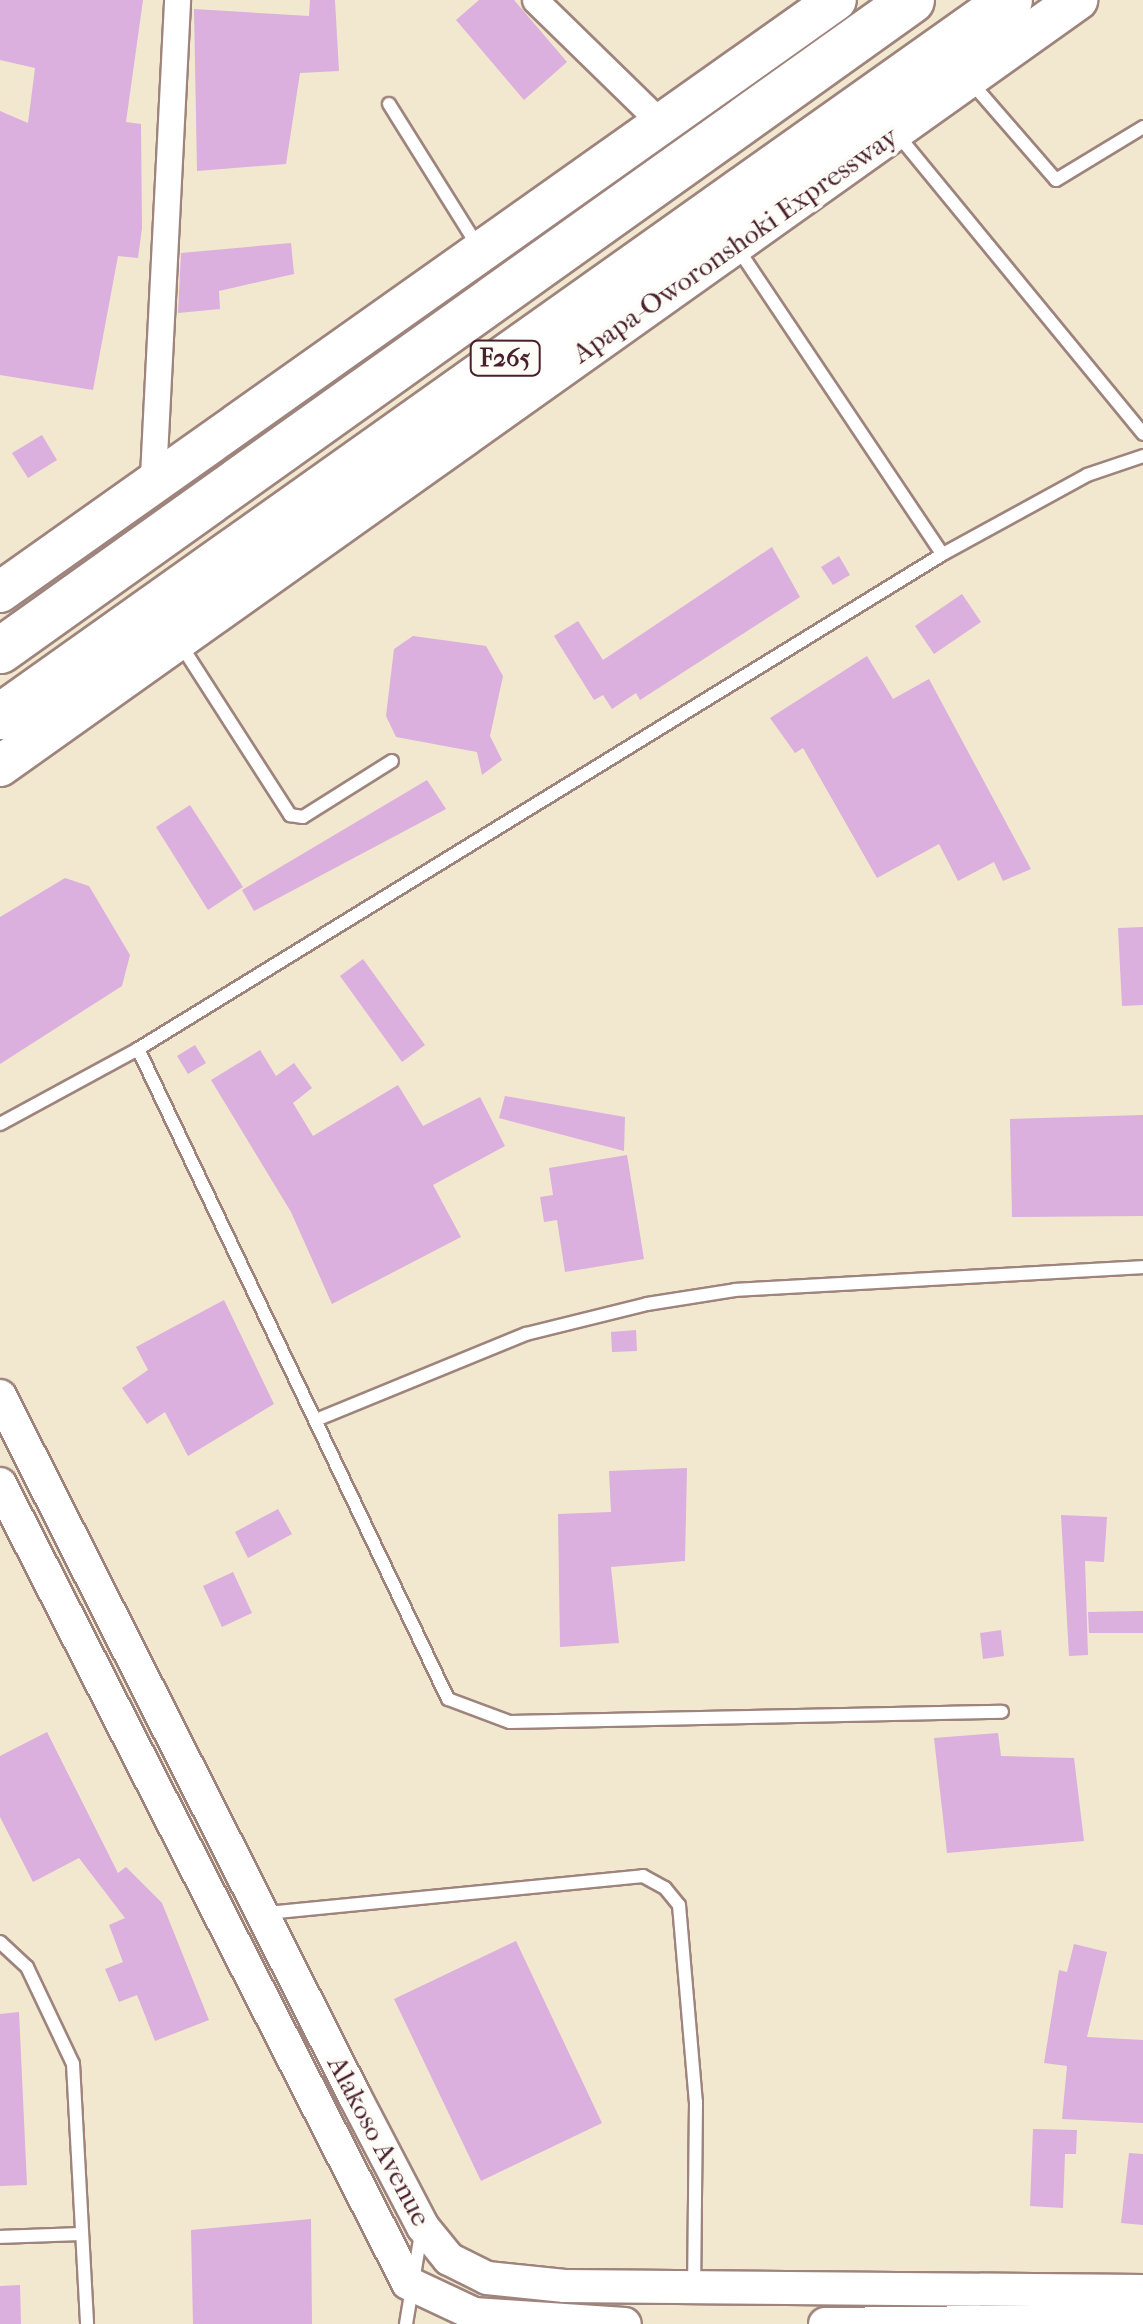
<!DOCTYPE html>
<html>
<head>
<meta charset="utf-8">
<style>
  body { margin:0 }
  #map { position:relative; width:1143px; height:2324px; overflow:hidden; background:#f2e8cf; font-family:"IM FELL French Canon",serif }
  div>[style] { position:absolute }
  .building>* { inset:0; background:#dbafde }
  .roads { filter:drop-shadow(2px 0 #9e847d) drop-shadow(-2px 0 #9e847d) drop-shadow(0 2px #9e847d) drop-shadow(0 -2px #9e847d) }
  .service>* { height:12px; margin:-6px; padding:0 6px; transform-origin:6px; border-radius:6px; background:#fff }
  .minor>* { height:25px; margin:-12.5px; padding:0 12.5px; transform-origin:12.5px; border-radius:12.5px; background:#fff }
  .tertiary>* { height:32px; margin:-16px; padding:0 16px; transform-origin:16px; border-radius:16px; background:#fff }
  .primary>* { height:40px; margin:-20px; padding:0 20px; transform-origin:20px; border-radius:20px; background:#fff }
  .motorway>* { height:45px; margin:-22.5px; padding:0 22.5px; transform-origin:22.5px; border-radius:22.5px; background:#fff }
  span { translate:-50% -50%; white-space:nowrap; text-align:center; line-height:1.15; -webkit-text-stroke:8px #fdfcf7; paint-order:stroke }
  .shield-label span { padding:2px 8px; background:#fdfcf7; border:2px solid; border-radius:8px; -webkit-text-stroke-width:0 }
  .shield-label { font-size:25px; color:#4a1f2b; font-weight:700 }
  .street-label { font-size:28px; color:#4a1f2b }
</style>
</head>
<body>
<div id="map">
  <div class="building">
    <i style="clip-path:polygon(0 0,143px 0,126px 122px,141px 124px,142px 228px,138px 258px,118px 256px,93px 390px,0 375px,0 111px,28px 123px,35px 68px,0 60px)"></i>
    <i style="clip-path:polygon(310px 0,335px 0,339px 71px,300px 73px,286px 164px,197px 171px,194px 9px,309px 16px)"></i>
    <i style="clip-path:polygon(479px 0,514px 0,567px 62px,524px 100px,456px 20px)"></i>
    <i style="clip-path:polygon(291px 243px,294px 274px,219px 291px,220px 309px,178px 313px,181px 253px)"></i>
    <i style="clip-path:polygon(42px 435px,57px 460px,28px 478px,12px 453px)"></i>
    <i style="clip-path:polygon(772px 547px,800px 597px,640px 700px,636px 693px,612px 709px,603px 695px,594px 700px,554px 636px,578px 621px,603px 660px)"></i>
    <i style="clip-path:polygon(839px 556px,850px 575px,833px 585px,821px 567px)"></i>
    <i style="clip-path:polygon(962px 594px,981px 622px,934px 654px,915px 626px)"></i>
    <i style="clip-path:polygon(413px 636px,486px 646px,503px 676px,490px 736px,502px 760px,482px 775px,477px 752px,396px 737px,386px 716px,394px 649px)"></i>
    <i style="clip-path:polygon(867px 656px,893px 699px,929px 679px,1031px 869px,1003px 881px,994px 862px,958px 881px,939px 844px,877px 878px,803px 748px,795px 753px,770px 718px)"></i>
    <i style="clip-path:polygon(427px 780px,446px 809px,254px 911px,242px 890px)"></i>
    <i style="clip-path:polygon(190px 805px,243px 887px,208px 910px,156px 827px)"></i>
    <i style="clip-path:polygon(65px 878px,89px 886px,130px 955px,122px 986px,0 1064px,0 917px)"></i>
    <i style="clip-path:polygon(1143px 927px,1143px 1005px,1122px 1006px,1118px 928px)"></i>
    <i style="clip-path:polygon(363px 959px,425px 1045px,402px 1062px,340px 976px)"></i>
    <i style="clip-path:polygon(195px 1045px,206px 1063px,188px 1074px,177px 1056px)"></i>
    <i style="clip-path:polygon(260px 1050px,276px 1076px,294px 1063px,312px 1088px,293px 1103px,313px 1136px,398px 1085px,423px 1126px,480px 1097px,505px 1146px,433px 1185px,461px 1237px,332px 1304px,291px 1212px,211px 1080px)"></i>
    <i style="clip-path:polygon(505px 1096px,625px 1117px,624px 1151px,499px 1118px)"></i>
    <i style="clip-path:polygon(1143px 1115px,1143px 1216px,1012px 1217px,1010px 1119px)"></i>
    <i style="clip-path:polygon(627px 1155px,644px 1259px,565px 1272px,557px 1220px,544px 1222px,540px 1197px,553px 1195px,549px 1168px)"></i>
    <i style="clip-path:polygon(224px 1300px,274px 1404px,188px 1456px,165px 1412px,147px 1424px,122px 1388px,148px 1370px,136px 1347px)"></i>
    <i style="clip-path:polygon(636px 1330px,637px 1351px,612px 1352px,611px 1332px)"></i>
    <i style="clip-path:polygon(687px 1468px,685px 1561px,611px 1567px,619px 1643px,560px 1647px,558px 1514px,611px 1512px,609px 1471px)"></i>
    <i style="clip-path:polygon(278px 1509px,292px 1534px,248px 1558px,235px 1532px)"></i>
    <i style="clip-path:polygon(1061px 1515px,1107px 1517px,1104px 1562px,1085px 1561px,1088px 1655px,1069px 1656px)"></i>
    <i style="clip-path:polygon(233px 1572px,252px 1613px,222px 1627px,203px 1586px)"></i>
    <i style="clip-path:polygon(1143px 1611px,1143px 1633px,1089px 1633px,1088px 1612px)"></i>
    <i style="clip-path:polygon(1001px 1630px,1004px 1656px,983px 1659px,980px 1633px)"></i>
    <i style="clip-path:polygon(47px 1732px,118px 1873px,126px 1867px,162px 1903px,209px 2020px,155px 2041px,137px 1995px,119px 2002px,105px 1969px,123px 1962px,109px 1925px,125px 1918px,79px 1858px,33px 1882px,0 1817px,0 1756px)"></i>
    <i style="clip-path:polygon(998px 1733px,1001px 1756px,1074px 1758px,1084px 1841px,947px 1853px,934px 1738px)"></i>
    <i style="clip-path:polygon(516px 1941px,602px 2123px,481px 2181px,394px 1999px)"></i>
    <i style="clip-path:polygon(1074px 1944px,1107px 1952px,1087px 2037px,1143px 2040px,1143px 2123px,1062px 2119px,1067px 2066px,1044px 2063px,1059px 1970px,1067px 1972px)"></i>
    <i style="clip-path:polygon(19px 2012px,27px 2185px,0 2186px,0 2014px)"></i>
    <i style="clip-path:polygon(1033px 2129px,1077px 2130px,1076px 2154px,1065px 2154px,1063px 2208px,1030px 2206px)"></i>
    <i style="clip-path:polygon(1129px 2153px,1143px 2154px,1143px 2225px,1121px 2223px)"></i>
    <i style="clip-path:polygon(311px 2219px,312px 2324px,193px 2324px,191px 2230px)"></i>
    <i style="clip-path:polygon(20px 2285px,21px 2324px,0 2324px,0 2286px)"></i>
  </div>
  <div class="roads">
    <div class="service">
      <i style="left:970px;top:81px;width:131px;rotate:49deg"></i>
      <i style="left:1056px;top:180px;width:102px;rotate:-31.3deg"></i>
      <i style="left:389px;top:104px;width:170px;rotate:58deg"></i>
      <i style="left:897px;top:134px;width:388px;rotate:50.6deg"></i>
      <i style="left:738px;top:249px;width:367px;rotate:56.2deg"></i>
      <i style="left:179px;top:642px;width:206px;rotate:57.3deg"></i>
      <i style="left:290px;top:815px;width:13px;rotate:9deg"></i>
      <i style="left:303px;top:817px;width:105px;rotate:-32.2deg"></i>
      <i style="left:138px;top:1049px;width:720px;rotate:64.5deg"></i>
      <i style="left:448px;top:1699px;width:66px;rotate:20.4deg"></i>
      <i style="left:510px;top:1722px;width:492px;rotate:-1.2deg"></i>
      <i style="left:0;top:1124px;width:157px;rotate:-28.5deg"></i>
      <i style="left:138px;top:1049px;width:945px;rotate:-31.59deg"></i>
      <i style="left:943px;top:554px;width:164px;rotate:-28.7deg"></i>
      <i style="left:1087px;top:475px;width:59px;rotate:-18.7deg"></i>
      <i style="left:316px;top:1420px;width:227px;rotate:-22.3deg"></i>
      <i style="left:526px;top:1334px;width:125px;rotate:-13.9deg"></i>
      <i style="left:647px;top:1304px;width:89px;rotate:-9deg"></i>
      <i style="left:735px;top:1290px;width:409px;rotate:-3.2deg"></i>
      <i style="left:267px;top:1913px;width:378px;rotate:-5.6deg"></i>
      <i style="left:643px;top:1876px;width:25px;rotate:29deg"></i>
      <i style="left:665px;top:1888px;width:22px;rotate:51deg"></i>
      <i style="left:679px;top:1905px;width:198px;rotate:85.1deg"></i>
      <i style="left:696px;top:2102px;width:182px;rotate:90.6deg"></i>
      <i style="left:0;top:1942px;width:37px;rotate:43deg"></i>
      <i style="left:27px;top:1967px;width:107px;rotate:64.6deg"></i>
      <i style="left:73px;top:2064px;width:260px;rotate:86.9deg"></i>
      <i style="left:0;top:2237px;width:82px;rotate:-2.1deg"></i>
      <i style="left:406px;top:2324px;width:92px;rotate:-80.6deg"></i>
    </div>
    <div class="minor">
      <i style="left:535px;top:0;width:179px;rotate:44.3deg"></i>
      <i style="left:153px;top:476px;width:477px;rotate:-87.1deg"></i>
    </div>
    <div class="tertiary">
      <i style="left:0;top:1396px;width:784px;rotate:63.14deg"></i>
      <i style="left:354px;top:2095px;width:149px;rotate:62.4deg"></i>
      <i style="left:423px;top:2227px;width:41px;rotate:50.9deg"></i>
      <i style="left:449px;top:2259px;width:42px;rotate:26.6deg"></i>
      <i style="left:487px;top:2278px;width:78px;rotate:5.9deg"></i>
      <i style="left:565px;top:2286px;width:578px;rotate:0.5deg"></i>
      <i style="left:0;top:1484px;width:897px;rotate:62.95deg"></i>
      <i style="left:408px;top:2283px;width:73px;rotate:25.2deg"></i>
      <i style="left:474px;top:2314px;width:151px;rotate:3.8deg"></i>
      <i style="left:825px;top:2324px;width:318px;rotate:-0.7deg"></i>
    </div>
    <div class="primary">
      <i style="left:0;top:592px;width:1024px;rotate:-35.3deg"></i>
      <i style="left:0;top:766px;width:1322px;rotate:-35.42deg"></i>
    </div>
    <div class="motorway">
      <i style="left:0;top:650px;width:1119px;rotate:-35.51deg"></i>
      <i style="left:0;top:716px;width:1237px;rotate:-35.36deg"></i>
    </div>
  </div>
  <div class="shield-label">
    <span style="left:505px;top:358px">F265</span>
  </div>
  <div class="street-label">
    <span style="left:735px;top:245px;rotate:-35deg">Apapa-Oworonshoki Expressway</span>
    <span style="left:379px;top:2141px;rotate:62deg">Alakoso Avenue</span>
  </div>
</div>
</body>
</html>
